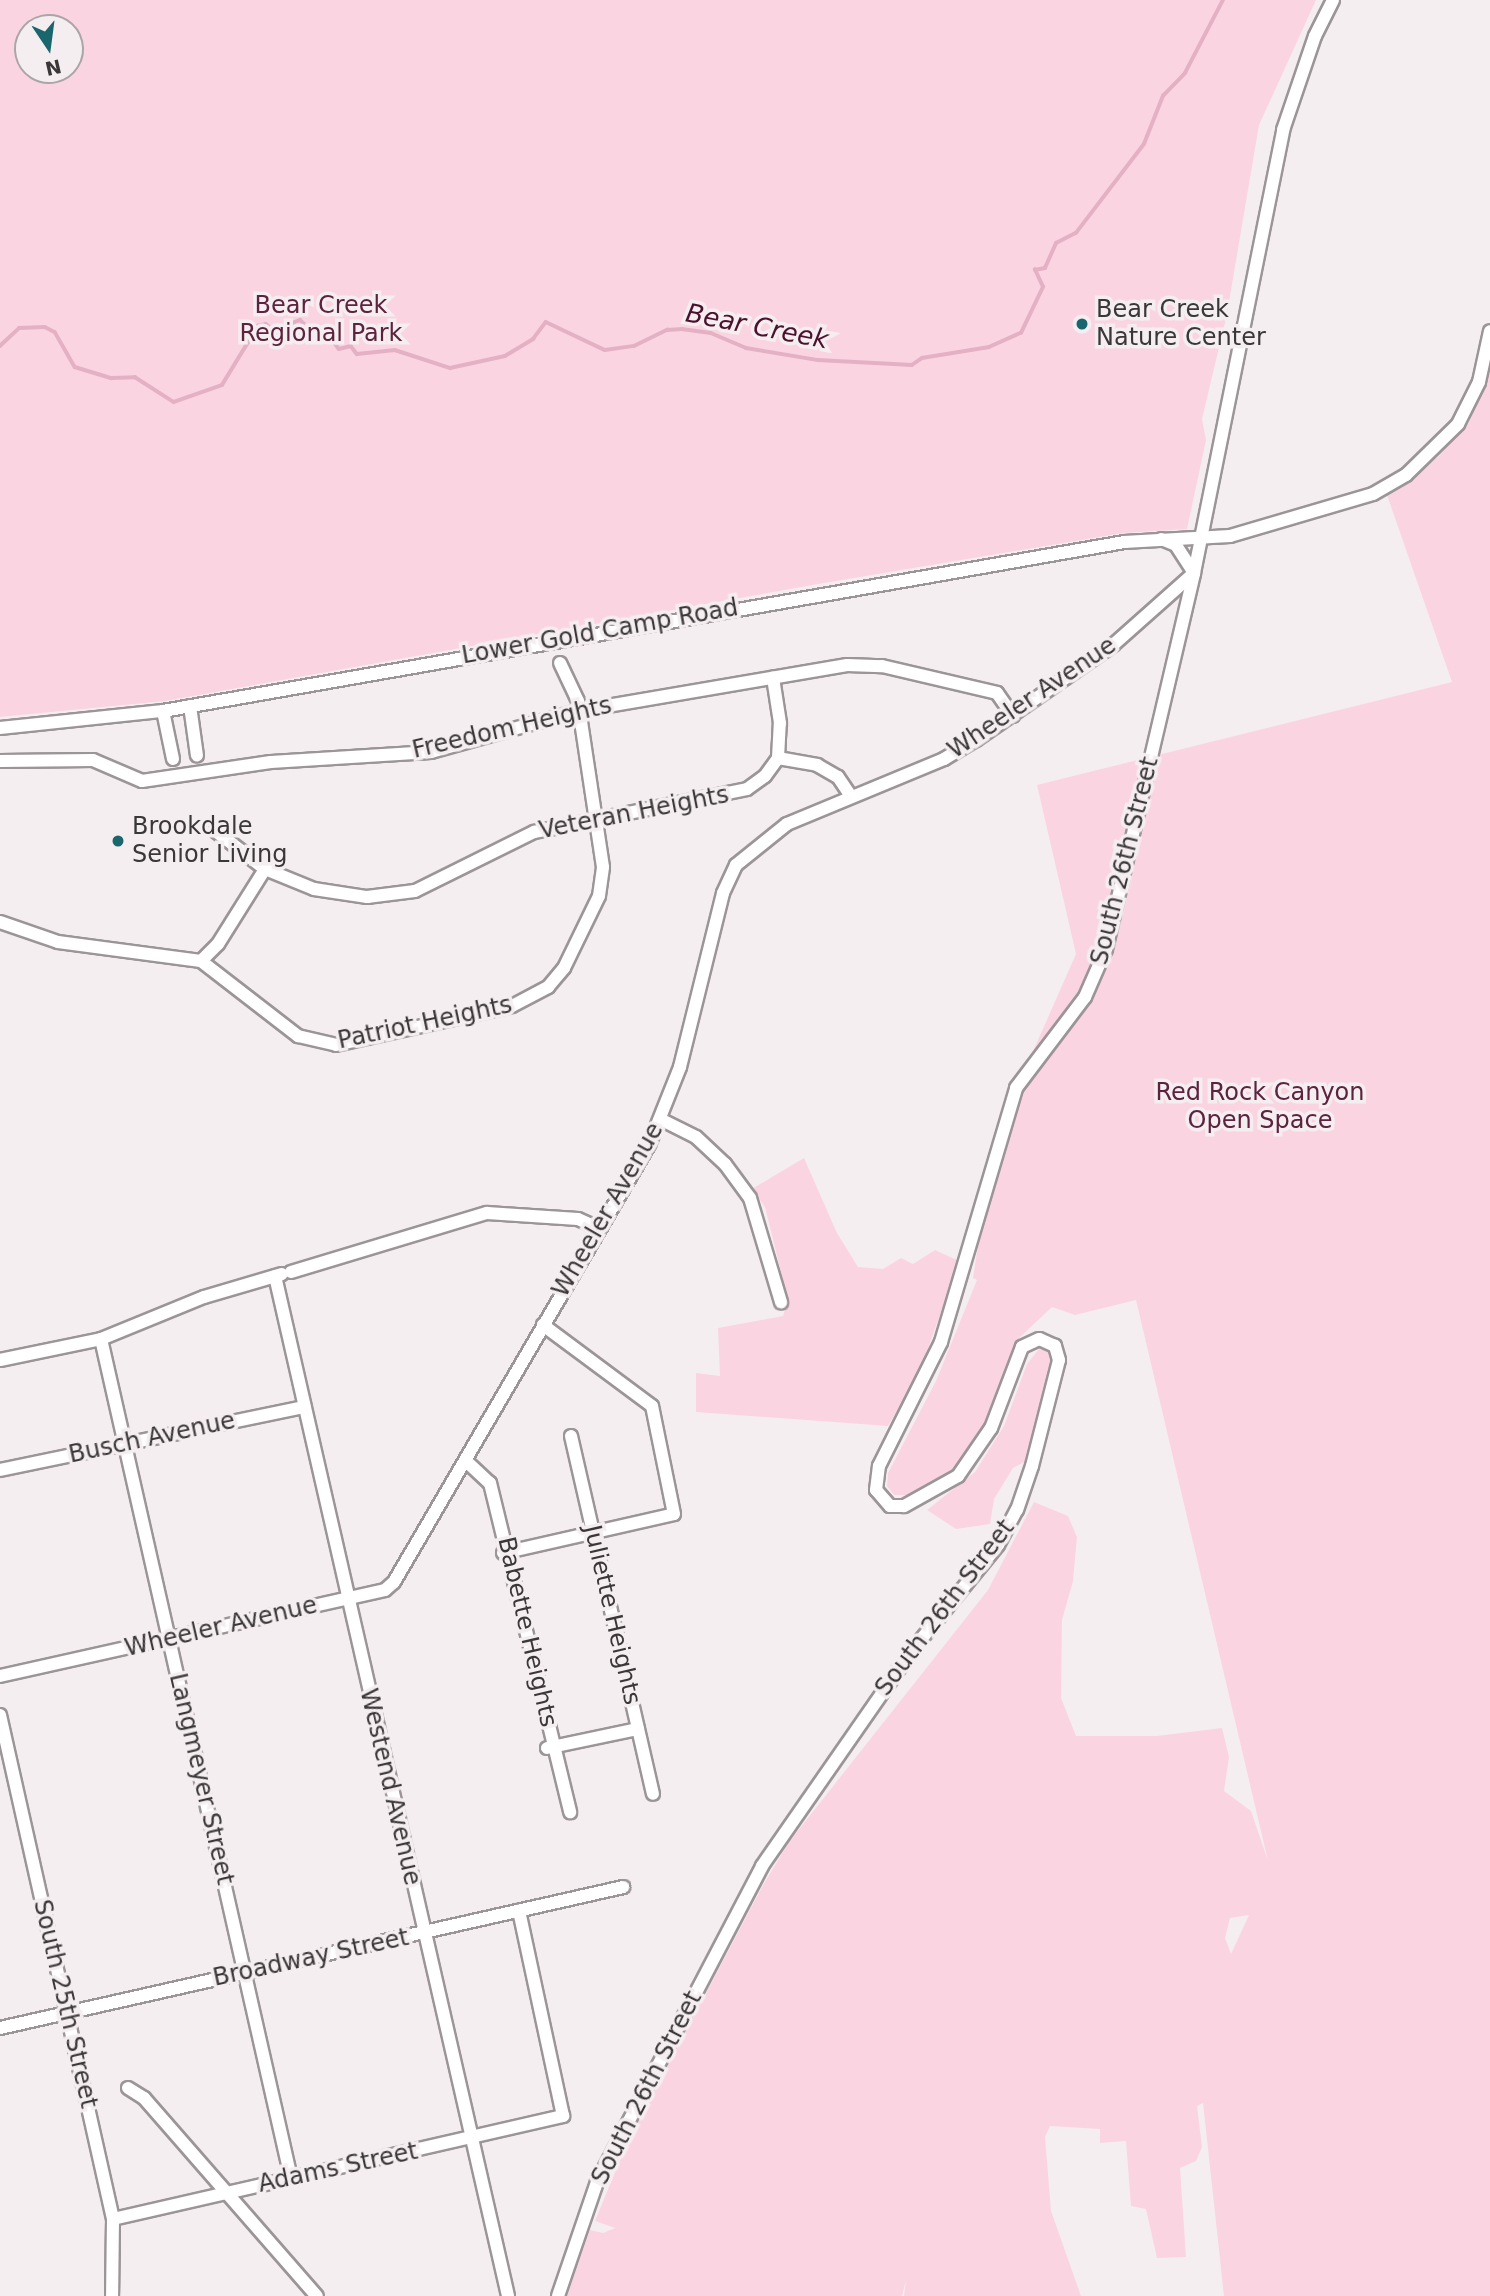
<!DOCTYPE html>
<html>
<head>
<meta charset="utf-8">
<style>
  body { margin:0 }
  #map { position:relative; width:1490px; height:2296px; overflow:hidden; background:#f5eef0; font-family:"DejaVu Sans",sans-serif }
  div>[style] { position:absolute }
  .green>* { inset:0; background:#fbd4e2 }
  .stream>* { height:3.5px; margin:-1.75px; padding:0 1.75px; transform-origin:1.75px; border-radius:1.75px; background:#e4b1c4 }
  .roads { filter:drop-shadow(2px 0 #9c9598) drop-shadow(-2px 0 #9c9598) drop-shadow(0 2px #9c9598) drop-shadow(0 -2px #9c9598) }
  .minor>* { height:12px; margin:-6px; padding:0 6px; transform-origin:6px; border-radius:6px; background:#fff }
  .dots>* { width:19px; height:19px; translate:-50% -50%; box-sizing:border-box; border:4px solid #f5eef0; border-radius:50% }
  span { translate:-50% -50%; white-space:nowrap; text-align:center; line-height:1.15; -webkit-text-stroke:7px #f5eef0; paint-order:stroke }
  .park-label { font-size:24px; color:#5d223d }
  .poi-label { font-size:24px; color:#3a3738 }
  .left { translate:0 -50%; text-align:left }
  .street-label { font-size:24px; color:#3a3738 }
  .water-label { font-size:26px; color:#4c112d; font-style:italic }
  .north { position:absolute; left:14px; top:14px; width:70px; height:70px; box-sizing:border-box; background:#f5eef0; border:2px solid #aaa5a6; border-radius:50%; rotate:167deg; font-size:19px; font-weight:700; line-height:28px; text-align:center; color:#3a3738 }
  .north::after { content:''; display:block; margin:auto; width:24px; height:32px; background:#19666d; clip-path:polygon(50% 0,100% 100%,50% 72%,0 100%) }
</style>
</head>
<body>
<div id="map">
  <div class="green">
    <i style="clip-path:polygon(evenodd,0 0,1316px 0,1259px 125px,1227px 314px,1202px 419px,1206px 440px,1187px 529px,1123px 533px,824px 583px,165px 701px,0 717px,0 0,28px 28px,70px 28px,70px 70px,28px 70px,28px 28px)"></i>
    <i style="clip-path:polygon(evenodd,1490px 371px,1490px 2296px,1224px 2296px,1203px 2103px,1197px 2106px,1202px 2147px,1196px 2161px,1180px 2168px,1186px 2257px,1157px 2258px,1146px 2209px,1131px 2206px,1126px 2141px,1100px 2143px,1100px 2129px,1050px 2126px,1045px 2137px,1051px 2211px,1081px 2296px,904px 2296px,906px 2280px,902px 2296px,567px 2296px,590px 2230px,603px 2233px,615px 2228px,595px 2221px,627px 2143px,762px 1887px,789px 1842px,988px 1590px,1034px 1502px,1068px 1516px,1077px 1537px,1073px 1581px,1062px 1620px,1061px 1698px,1076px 1736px,1157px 1736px,1222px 1728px,1229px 1757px,1224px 1791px,1251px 1811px,1268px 1861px,1136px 1300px,1075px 1315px,1052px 1307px,1019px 1338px,982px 1439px,960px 1464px,927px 1490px,908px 1495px,894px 1495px,887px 1486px,888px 1473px,936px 1381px,977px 1280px,973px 1278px,989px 1175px,1023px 1074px,1076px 954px,1037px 785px,1452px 682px,1387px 495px,1439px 456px,1469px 423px,1490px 371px,1249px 1915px,1231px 1954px,1225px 1938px,1230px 1918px,1249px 1915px)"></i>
    <i style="clip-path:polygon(804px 1158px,837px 1233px,858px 1267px,883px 1269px,901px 1258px,913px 1264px,935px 1250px,959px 1261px,920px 1371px,888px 1426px,696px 1412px,696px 1373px,720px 1376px,718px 1328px,783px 1316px,788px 1300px,765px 1207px,752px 1189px)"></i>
    <i style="clip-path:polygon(1039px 1349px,1052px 1351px,1052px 1370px,1028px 1460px,1013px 1468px,994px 1499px,990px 1524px,956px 1529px,927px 1510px,975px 1472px,1004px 1426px,1027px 1364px)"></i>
  </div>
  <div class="stream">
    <i style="left:0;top:346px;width:26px;rotate:-43deg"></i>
    <i style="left:19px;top:328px;width:26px;rotate:-2deg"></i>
    <i style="left:45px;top:327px;width:11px;rotate:27deg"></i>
    <i style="left:55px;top:332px;width:40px;rotate:60.3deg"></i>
    <i style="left:75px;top:367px;width:38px;rotate:17deg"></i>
    <i style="left:111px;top:378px;width:24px;rotate:-2deg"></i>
    <i style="left:135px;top:377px;width:46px;rotate:32.7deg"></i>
    <i style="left:174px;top:402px;width:51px;rotate:-19.5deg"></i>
    <i style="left:222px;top:385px;width:69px;rotate:-58.6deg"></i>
    <i style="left:258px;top:326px;width:8px;rotate:-14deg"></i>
    <i style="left:266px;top:324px;width:21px;rotate:41deg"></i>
    <i style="left:282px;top:338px;width:16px;rotate:-60deg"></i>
    <i style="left:290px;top:324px;width:11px;rotate:-22deg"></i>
    <i style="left:300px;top:320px;width:16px;rotate:40deg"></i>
    <i style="left:312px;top:330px;width:13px;rotate:-4deg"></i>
    <i style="left:325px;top:329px;width:24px;rotate:55deg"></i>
    <i style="left:339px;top:349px;width:12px;rotate:-14deg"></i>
    <i style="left:351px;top:346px;width:10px;rotate:53deg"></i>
    <i style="left:357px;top:354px;width:38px;rotate:-6deg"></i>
    <i style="left:395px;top:350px;width:58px;rotate:18.1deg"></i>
    <i style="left:450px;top:368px;width:56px;rotate:-12.3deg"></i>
    <i style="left:505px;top:356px;width:33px;rotate:-31deg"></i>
    <i style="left:533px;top:339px;width:21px;rotate:-53deg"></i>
    <i style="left:546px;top:322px;width:65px;rotate:25.4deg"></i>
    <i style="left:605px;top:350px;width:29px;rotate:-8deg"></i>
    <i style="left:634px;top:346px;width:37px;rotate:-26deg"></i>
    <i style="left:667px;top:330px;width:15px;rotate:-4deg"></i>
    <i style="left:682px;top:329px;width:29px;rotate:8deg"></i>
    <i style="left:711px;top:333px;width:38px;rotate:23deg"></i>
    <i style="left:746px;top:348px;width:73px;rotate:9.5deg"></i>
    <i style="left:818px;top:360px;width:94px;rotate:3deg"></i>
    <i style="left:912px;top:365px;width:12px;rotate:-35deg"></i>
    <i style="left:922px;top:358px;width:68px;rotate:-9.3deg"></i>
    <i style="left:989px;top:347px;width:35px;rotate:-24deg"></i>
    <i style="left:1021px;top:333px;width:51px;rotate:-64.4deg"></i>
    <i style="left:1043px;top:287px;width:19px;rotate:-115deg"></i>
    <i style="left:1035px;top:270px;width:10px;rotate:-11deg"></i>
    <i style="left:1045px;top:268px;width:27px;rotate:-66deg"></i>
    <i style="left:1056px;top:243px;width:22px;rotate:-27deg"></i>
    <i style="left:1076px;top:233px;width:112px;rotate:-52.6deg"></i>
    <i style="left:1144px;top:144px;width:52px;rotate:-68.4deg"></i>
    <i style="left:1163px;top:96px;width:32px;rotate:-46deg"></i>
    <i style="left:1185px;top:73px;width:82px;rotate:-62.5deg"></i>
  </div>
  <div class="roads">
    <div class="minor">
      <i style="left:190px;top:706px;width:50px;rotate:82deg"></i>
      <i style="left:163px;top:711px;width:49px;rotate:78.2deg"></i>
      <i style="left:0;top:728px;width:164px;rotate:-6deg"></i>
      <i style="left:163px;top:711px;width:976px;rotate:-9.97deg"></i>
      <i style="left:1124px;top:542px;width:106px;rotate:-3.2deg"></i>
      <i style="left:1230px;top:536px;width:149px;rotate:-16.4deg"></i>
      <i style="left:1373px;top:494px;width:38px;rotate:-30deg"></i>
      <i style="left:1406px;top:475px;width:73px;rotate:-44.4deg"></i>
      <i style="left:1458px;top:424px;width:47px;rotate:-63.4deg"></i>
      <i style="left:1479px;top:382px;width:52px;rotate:-77.8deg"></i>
      <i style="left:778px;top:758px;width:40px;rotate:10deg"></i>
      <i style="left:817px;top:765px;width:24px;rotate:30deg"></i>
      <i style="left:838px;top:777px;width:23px;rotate:56deg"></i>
      <i style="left:0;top:761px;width:93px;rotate:-0.6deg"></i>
      <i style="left:93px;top:760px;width:53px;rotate:23.2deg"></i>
      <i style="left:142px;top:781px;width:130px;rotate:-8.4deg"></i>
      <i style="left:271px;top:762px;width:160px;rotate:-3.6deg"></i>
      <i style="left:431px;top:752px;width:153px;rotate:-15.6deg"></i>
      <i style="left:578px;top:711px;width:273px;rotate:-9.7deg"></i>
      <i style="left:847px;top:665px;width:35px;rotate:2deg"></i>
      <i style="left:882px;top:666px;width:118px;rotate:13.2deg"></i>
      <i style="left:997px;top:693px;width:28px;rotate:55deg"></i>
      <i style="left:214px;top:830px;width:64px;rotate:37.4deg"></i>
      <i style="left:265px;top:869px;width:53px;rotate:22.2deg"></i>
      <i style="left:314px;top:889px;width:54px;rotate:8.6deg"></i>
      <i style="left:367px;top:897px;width:48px;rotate:-7.1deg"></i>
      <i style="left:415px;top:891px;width:133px;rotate:-26.4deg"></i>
      <i style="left:534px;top:832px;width:217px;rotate:-11.4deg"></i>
      <i style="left:747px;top:789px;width:22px;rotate:-36deg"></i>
      <i style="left:765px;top:776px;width:22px;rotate:-54deg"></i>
      <i style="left:778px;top:758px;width:35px;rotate:-87deg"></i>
      <i style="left:780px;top:723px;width:46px;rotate:-98.8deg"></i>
      <i style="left:0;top:922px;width:61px;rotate:19deg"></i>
      <i style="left:58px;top:942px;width:144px;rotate:7.6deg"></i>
      <i style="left:201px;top:961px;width:24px;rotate:-45deg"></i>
      <i style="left:218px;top:944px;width:89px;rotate:-57.9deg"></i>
      <i style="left:201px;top:961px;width:123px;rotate:37.7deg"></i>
      <i style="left:298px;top:1036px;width:39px;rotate:13deg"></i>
      <i style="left:336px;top:1045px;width:180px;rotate:-12.5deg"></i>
      <i style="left:512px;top:1006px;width:41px;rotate:-27.8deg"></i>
      <i style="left:548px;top:987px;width:25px;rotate:-50deg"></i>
      <i style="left:564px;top:968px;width:80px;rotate:-64.1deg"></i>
      <i style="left:599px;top:896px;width:29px;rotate:-82deg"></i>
      <i style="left:603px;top:867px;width:168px;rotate:-98.6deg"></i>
      <i style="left:578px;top:701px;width:42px;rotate:-115.3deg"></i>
      <i style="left:660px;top:1119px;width:40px;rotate:26.6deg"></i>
      <i style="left:696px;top:1137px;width:40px;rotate:43deg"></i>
      <i style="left:725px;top:1164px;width:42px;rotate:53.7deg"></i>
      <i style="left:750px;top:1198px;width:109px;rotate:73.4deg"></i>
      <i style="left:291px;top:1272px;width:205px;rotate:-16.8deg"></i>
      <i style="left:487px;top:1213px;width:91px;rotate:3.8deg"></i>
      <i style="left:578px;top:1219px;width:22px;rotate:24deg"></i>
      <i style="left:275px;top:1276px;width:1046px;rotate:77.13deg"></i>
      <i style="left:101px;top:1339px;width:860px;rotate:77.24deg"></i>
      <i style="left:0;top:1360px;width:103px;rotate:-11.7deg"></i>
      <i style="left:101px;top:1339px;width:111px;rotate:-22.2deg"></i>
      <i style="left:204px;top:1297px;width:81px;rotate:-16.4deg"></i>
      <i style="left:571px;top:1436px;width:367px;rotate:77.1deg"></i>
      <i style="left:466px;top:1461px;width:33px;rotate:43deg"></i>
      <i style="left:490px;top:1483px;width:339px;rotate:76.3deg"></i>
      <i style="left:0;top:1470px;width:311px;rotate:-11.7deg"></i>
      <i style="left:503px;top:1553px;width:175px;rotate:-12.8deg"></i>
      <i style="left:674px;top:1514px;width:110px;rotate:-101.5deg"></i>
      <i style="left:652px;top:1406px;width:136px;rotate:-143.4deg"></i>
      <i style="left:0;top:1676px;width:394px;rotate:-12.6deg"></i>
      <i style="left:385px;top:1590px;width:12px;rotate:-42deg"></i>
      <i style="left:394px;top:1582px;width:506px;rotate:-59.74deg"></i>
      <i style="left:649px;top:1145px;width:84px;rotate:-68.3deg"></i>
      <i style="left:680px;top:1067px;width:179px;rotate:-76.1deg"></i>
      <i style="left:723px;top:893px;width:31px;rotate:-65deg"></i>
      <i style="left:736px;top:865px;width:65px;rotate:-38.8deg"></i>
      <i style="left:787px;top:824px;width:170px;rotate:-22.5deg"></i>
      <i style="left:944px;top:759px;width:37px;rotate:-31deg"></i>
      <i style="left:976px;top:740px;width:167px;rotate:-34.7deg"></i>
      <i style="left:1113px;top:645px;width:108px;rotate:-41.6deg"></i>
      <i style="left:1194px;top:573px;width:33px;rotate:-123deg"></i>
      <i style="left:1176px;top:545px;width:16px;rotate:-158deg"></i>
      <i style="left:0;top:1715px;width:517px;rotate:77.36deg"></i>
      <i style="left:113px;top:2219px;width:77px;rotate:90.7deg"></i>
      <i style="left:547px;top:1748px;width:93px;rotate:-11.8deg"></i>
      <i style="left:0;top:2028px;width:639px;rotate:-12.75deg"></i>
      <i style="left:128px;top:2088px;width:19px;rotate:32deg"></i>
      <i style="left:144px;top:2098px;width:263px;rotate:48.9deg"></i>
      <i style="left:113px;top:2219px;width:462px;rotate:-12.9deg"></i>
      <i style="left:563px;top:2116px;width:210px;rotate:-102.1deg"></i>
      <i style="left:558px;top:2296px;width:120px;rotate:-71.1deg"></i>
      <i style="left:597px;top:2182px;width:356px;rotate:-62.4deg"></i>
      <i style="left:762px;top:1866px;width:259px;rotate:-55.2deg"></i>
      <i style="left:910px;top:1653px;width:139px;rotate:-50.8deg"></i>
      <i style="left:998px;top:1545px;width:40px;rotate:-62deg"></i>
      <i style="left:1017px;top:1510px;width:46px;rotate:-71.2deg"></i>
      <i style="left:1032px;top:1466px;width:109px;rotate:-75.7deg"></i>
      <i style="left:1059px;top:1360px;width:15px;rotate:-106deg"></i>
      <i style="left:1055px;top:1346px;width:17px;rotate:-156deg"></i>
      <i style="left:1039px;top:1339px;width:19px;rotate:155deg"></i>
      <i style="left:1022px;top:1347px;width:87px;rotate:110.9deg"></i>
      <i style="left:991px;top:1428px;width:58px;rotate:124.5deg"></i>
      <i style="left:958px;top:1476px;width:62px;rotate:150.9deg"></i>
      <i style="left:904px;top:1506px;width:14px;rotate:180deg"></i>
      <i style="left:890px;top:1506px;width:21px;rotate:-131deg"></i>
      <i style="left:876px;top:1490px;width:24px;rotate:-83deg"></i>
      <i style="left:879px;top:1466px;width:139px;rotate:-63.4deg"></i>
      <i style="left:941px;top:1342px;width:265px;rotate:-73.5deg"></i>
      <i style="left:1016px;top:1088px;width:114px;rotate:-52.8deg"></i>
      <i style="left:1085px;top:997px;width:52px;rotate:-66.4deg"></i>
      <i style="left:1106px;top:949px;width:386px;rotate:-76.8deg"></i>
      <i style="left:1194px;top:573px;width:452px;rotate:-78.6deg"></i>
      <i style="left:1283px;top:130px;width:99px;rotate:-71.2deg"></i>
      <i style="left:1315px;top:36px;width:40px;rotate:-63.4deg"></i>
    </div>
  </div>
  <div class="dots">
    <i style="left:1082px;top:324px;background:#19666d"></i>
    <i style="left:118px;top:841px;background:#19666d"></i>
  </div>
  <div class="park-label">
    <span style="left:321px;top:320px">Bear Creek<br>Regional Park</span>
    <span style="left:1260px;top:1107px">Red Rock Canyon<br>Open Space</span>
  </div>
  <div class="poi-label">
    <span class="left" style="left:1096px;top:324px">Bear Creek<br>Nature Center</span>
    <span class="left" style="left:132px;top:841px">Brookdale<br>Senior Living</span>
  </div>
  <div class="street-label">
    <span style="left:600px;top:632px;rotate:-10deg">Lower Gold Camp Road</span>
    <span style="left:1032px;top:698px;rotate:-34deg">Wheeler Avenue</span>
    <span style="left:512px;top:728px;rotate:-13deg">Freedom Heights</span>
    <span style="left:634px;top:813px;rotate:-11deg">Veteran Heights</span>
    <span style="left:1125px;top:861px;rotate:-76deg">South 26th Street</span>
    <span style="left:425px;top:1023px;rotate:-12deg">Patriot Heights</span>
    <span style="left:608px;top:1210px;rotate:-60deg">Wheeler Avenue</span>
    <span style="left:152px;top:1438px;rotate:-12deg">Busch Avenue</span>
    <span style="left:945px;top:1608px;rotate:-53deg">South 26th Street</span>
    <span style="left:612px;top:1615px;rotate:77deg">Juliette Heights</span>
    <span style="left:221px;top:1627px;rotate:-13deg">Wheeler Avenue</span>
    <span style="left:527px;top:1632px;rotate:77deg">Babette Heights</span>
    <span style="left:201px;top:1779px;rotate:77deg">Langmeyer Street</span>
    <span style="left:390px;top:1787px;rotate:77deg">Westend Avenue</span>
    <span style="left:311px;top:1958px;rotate:-12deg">Broadway Street</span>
    <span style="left:65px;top:2004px;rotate:77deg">South 25th Street</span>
    <span style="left:647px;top:2088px;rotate:-63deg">South 26th Street</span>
    <span style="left:338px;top:2168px;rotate:-12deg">Adams Street</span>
  </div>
  <div class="water-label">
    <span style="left:757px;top:327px;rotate:11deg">Bear Creek</span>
  </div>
  <div class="north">N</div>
</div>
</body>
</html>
